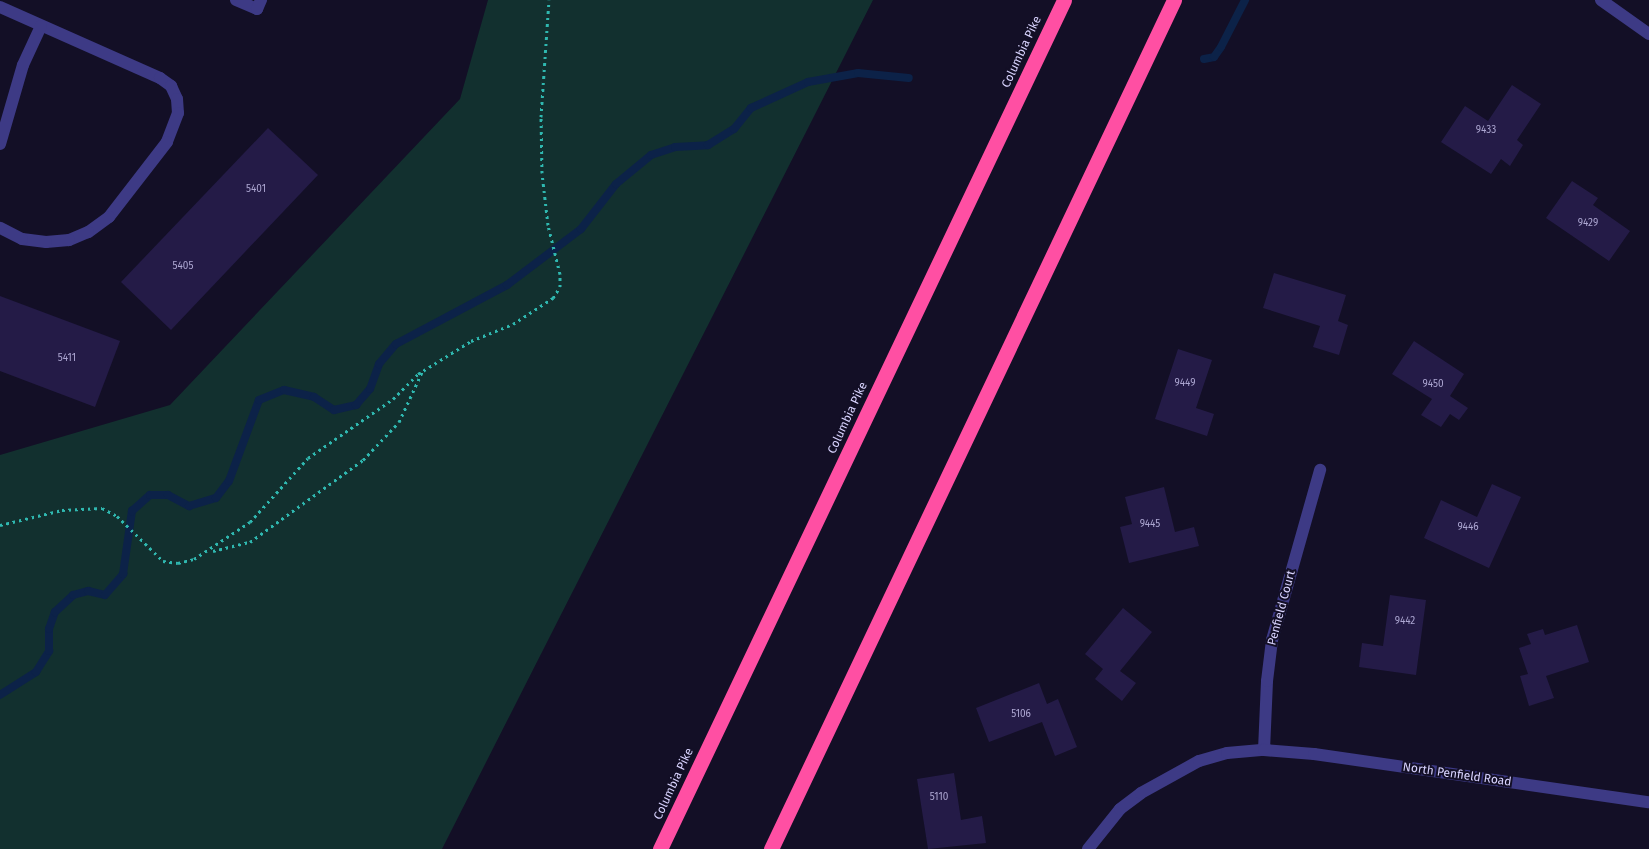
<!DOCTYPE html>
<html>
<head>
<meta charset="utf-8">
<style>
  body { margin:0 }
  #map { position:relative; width:1649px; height:849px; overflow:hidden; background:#130f26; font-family:"Fira Sans",sans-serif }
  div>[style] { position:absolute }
  .green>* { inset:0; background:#12302f }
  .stream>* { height:8px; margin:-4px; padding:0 4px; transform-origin:4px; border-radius:4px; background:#0c2248 }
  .building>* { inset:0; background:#241b47 }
  .path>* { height:3px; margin-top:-1.5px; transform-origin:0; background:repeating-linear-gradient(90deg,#2fb8b0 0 2.5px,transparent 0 6.5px) }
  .service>* { height:12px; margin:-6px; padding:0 6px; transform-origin:6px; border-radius:6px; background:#3d3a85 }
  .minor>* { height:12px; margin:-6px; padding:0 6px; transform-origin:6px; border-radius:6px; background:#3d3a85 }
  .motorway>* { height:15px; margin:-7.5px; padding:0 7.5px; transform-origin:7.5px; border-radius:7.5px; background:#ff4fa3 }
  span { translate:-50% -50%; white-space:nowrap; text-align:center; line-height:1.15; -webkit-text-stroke:4px #130f26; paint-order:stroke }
  .number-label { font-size:10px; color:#aca6d1 }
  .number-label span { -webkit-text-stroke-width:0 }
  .street-label { font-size:12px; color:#d9d4ff }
</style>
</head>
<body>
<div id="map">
  <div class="green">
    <i style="clip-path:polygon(488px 0,873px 0,442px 849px,0 849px,0 455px,170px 405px,460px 99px)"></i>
  </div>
  <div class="stream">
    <i style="left:1204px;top:59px;width:10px;rotate:-11deg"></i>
    <i style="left:1214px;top:57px;width:12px;rotate:-55deg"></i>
    <i style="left:1221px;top:47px;width:53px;rotate:-62.9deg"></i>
    <i style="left:0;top:695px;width:43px;rotate:-32.6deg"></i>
    <i style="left:36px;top:672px;width:25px;rotate:-58deg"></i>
    <i style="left:49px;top:651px;width:22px;rotate:-90deg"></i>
    <i style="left:49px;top:629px;width:18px;rotate:-71deg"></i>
    <i style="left:55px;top:612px;width:25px;rotate:-43deg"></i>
    <i style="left:73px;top:595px;width:16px;rotate:-15deg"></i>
    <i style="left:88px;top:591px;width:17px;rotate:13deg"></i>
    <i style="left:105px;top:595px;width:28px;rotate:-49deg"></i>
    <i style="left:123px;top:574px;width:64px;rotate:-81.9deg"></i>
    <i style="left:132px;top:511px;width:24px;rotate:-42deg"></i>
    <i style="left:150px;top:495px;width:18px"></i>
    <i style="left:168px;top:495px;width:24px;rotate:28deg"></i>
    <i style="left:189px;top:506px;width:28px;rotate:-17deg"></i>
    <i style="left:216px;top:498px;width:21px;rotate:-53deg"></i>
    <i style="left:229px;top:481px;width:86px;rotate:-69.7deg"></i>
    <i style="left:259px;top:400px;width:27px;rotate:-22deg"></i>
    <i style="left:284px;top:390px;width:31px;rotate:13deg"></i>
    <i style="left:314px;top:397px;width:24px;rotate:33deg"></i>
    <i style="left:334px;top:410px;width:23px;rotate:-13deg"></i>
    <i style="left:356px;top:405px;width:21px;rotate:-49deg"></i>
    <i style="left:370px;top:389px;width:27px;rotate:-70deg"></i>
    <i style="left:379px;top:364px;width:26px;rotate:-50deg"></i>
    <i style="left:396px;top:344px;width:126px;rotate:-28deg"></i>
    <i style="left:507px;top:285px;width:93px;rotate:-37.1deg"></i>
    <i style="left:581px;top:229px;width:57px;rotate:-52.1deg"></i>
    <i style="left:616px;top:184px;width:45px;rotate:-39.6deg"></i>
    <i style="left:651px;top:155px;width:25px;rotate:-18deg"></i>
    <i style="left:675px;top:147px;width:33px;rotate:-3deg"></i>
    <i style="left:708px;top:145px;width:31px;rotate:-32deg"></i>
    <i style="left:734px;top:129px;width:27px;rotate:-51deg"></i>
    <i style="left:751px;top:108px;width:63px;rotate:-24.5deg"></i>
    <i style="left:808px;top:82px;width:51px;rotate:-10.2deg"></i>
    <i style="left:858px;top:73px;width:51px;rotate:5.6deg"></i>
  </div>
  <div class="building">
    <i style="clip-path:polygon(1512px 85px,1541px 104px,1517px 140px,1523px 145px,1510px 166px,1501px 159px,1491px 174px,1441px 142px,1465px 106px,1488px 121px)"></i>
    <i style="clip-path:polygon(268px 128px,318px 175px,171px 330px,121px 282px)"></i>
    <i style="clip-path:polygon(1572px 181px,1598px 198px,1593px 205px,1630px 231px,1609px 261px,1546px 218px)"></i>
    <i style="clip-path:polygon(1274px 273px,1346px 295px,1338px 321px,1348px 325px,1339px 355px,1313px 347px,1320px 326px,1263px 308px)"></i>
    <i style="clip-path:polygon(0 296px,120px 341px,95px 407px,0 371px)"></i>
    <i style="clip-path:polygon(1414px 341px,1464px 374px,1450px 396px,1468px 408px,1459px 420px,1450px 414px,1441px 427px,1421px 415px,1432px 399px,1392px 374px)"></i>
    <i style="clip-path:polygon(1178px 349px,1212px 360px,1196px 408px,1214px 414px,1207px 436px,1155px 419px)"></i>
    <i style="clip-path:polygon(1492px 484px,1521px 497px,1489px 568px,1424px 538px,1441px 500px,1477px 517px)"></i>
    <i style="clip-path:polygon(1164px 487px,1175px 532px,1194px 527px,1199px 546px,1129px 563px,1120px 527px,1132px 524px,1125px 497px)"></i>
    <i style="clip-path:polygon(1390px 595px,1426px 600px,1416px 675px,1359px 667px,1362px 643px,1383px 646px)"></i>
    <i style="clip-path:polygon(1123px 608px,1152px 632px,1120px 671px,1136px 683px,1122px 701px,1095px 679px,1103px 669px,1085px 654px)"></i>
    <i style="clip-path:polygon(1577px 625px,1589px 662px,1546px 676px,1554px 698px,1529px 706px,1520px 676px,1528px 674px,1519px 648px,1531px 644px,1527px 634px,1543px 629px,1545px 635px)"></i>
    <i style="clip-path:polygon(1039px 683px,1047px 704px,1058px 699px,1077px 747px,1055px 756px,1042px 722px,989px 742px,976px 708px)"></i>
    <i style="clip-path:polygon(954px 773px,961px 820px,982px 816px,986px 843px,928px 849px,917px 779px)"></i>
  </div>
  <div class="path">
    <i style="left:0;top:525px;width:64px;rotate:-13.6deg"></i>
    <i style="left:62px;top:510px;width:40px;rotate:-2.9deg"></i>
    <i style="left:102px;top:508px;width:17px;rotate:28deg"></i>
    <i style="left:117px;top:516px;width:64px;rotate:44.4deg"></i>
    <i style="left:163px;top:561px;width:15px;rotate:8deg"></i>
    <i style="left:178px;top:563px;width:16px;rotate:-14deg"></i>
    <i style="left:194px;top:559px;width:67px;rotate:-33.5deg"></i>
    <i style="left:250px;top:522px;width:86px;rotate:-47.8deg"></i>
    <i style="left:308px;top:458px;width:103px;rotate:-34.8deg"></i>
    <i style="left:393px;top:399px;width:35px;rotate:-45deg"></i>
    <i style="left:418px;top:374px;width:62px;rotate:-31.9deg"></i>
    <i style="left:471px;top:341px;width:45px;rotate:-22deg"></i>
    <i style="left:513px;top:324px;width:48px;rotate:-33deg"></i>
    <i style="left:553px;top:298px;width:13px;rotate:-58deg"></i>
    <i style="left:560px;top:287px;width:13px;rotate:-90deg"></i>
    <i style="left:560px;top:274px;width:50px;rotate:-103.8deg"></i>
    <i style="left:548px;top:225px;width:52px;rotate:-96.6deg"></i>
    <i style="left:542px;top:173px;width:56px;rotate:-91deg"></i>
    <i style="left:541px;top:117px;width:117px;rotate:-86.1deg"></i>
    <i style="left:213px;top:551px;width:38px;rotate:-14deg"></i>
    <i style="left:250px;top:542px;width:140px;rotate:-36deg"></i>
    <i style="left:363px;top:460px;width:52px;rotate:-46.5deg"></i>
    <i style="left:399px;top:422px;width:55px;rotate:-65.3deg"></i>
  </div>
  <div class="service">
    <i style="left:236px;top:0;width:23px;rotate:23deg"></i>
    <i style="left:257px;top:9px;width:10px;rotate:-66deg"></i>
    <i style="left:0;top:7px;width:175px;rotate:23.9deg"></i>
    <i style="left:160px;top:78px;width:14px;rotate:36deg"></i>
    <i style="left:171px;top:86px;width:14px;rotate:65deg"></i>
    <i style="left:177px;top:99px;width:14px;rotate:86deg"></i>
    <i style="left:178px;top:113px;width:31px;rotate:111deg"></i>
    <i style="left:167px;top:142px;width:95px;rotate:127.7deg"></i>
    <i style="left:109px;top:217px;width:26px;rotate:144deg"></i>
    <i style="left:88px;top:232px;width:21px;rotate:157deg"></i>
    <i style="left:69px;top:240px;width:23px;rotate:175deg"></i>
    <i style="left:46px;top:242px;width:24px;rotate:-173deg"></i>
    <i style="left:22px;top:239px;width:25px;rotate:-153deg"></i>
    <i style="left:0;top:144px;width:82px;rotate:-73.8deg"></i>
    <i style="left:23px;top:65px;width:43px;rotate:-65.2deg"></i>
  </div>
  <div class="minor">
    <i style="left:1601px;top:0;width:59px;rotate:35.3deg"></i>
    <i style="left:1264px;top:750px;width:69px;rotate:-87.5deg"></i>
    <i style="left:1267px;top:681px;width:41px;rotate:-83deg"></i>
    <i style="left:1272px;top:640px;width:177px;rotate:-74.2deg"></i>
    <i style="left:1088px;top:849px;width:51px;rotate:-51.3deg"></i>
    <i style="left:1120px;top:809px;width:26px;rotate:-37deg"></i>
    <i style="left:1141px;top:793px;width:66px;rotate:-28.9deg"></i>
    <i style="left:1199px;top:761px;width:29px;rotate:-16deg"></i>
    <i style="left:1227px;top:753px;width:37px;rotate:-5deg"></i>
    <i style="left:1264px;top:750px;width:50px;rotate:4.6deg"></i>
    <i style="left:1314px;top:754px;width:338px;rotate:8.2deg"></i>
  </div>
  <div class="motorway">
    <i style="left:660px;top:849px;width:940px;rotate:-64.55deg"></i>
    <i style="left:771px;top:849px;width:940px;rotate:-64.61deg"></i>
  </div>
  <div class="number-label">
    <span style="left:1486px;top:131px">9433</span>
    <span style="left:256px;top:190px">5401</span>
    <span style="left:1588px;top:224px">9429</span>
    <span style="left:183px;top:267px">5405</span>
    <span style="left:67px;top:359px">5411</span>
    <span style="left:1185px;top:384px">9449</span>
    <span style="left:1433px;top:385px">9450</span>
    <span style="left:1150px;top:525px">9445</span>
    <span style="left:1468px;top:528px">9446</span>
    <span style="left:1405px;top:622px">9442</span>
    <span style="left:1021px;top:715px">5106</span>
    <span style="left:939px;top:798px">5110</span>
  </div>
  <div class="street-label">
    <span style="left:1022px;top:52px;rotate:-65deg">Columbia Pike</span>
    <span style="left:848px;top:418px;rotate:-65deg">Columbia Pike</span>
    <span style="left:1282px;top:608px;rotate:-75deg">Penfield Court</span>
    <span style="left:1457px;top:775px;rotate:8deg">North Penfield Road</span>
    <span style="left:674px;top:784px;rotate:-65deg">Columbia Pike</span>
  </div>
</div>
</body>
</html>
